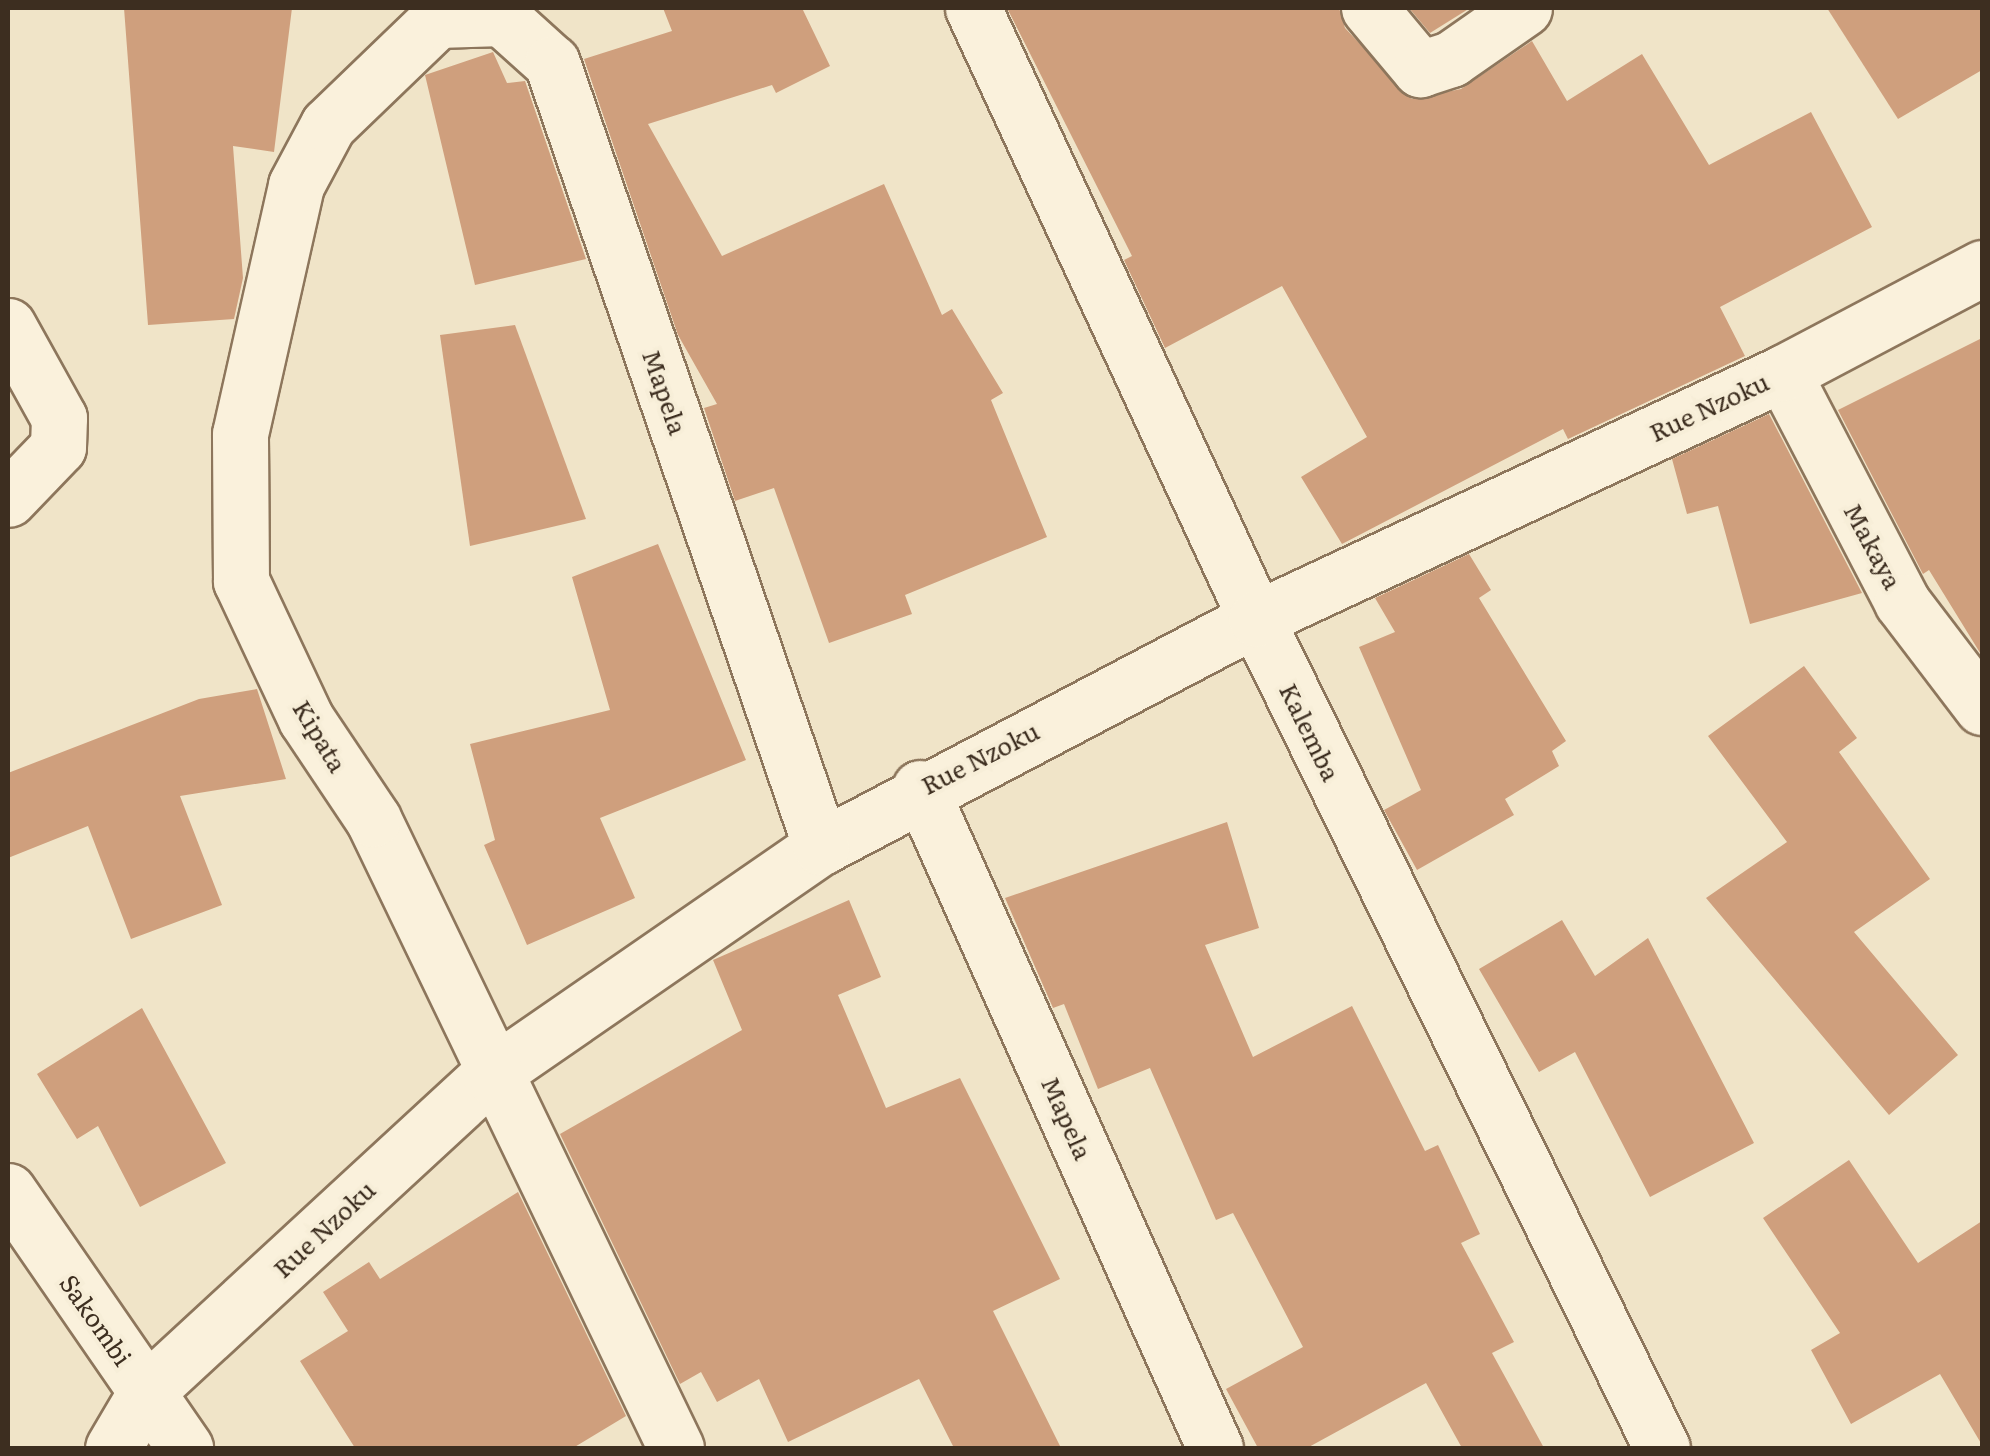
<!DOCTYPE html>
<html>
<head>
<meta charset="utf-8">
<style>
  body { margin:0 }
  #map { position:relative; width:1990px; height:1456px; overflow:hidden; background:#f0e4c8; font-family:Literata,serif }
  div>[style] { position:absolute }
  .building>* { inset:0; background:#cf9f7d }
  .roads { filter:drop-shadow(2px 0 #8d765c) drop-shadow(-2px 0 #8d765c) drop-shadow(0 2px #8d765c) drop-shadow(0 -2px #8d765c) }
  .minor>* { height:55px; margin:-27.5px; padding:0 27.5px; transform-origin:27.5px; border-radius:27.5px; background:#faf1dc }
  span { translate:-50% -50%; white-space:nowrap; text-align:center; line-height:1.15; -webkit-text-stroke:8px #f7eed8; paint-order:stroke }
  .street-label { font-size:25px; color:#3d2e20 }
  .frame { position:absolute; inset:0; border:10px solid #3d2e20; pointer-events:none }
</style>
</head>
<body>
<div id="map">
  <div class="building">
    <i style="clip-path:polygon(124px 8px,292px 8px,274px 152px,233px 146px,243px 278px,234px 319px,148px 325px)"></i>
    <i style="clip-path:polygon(663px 8px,802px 8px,830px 66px,776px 93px,772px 85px,648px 124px,722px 256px,884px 184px,942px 315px,952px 309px,1003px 393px,991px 400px,1047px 537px,905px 595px,912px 614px,829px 643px,774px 488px,735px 501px,704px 408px,717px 404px,678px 335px,584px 59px,672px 31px)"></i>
    <i style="clip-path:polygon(1007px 8px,1339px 8px,1345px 28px,1412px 99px,1461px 89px,1532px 41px,1567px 101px,1642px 54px,1709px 165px,1811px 112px,1872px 227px,1720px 307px,1745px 356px,1568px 439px,1563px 429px,1342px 544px,1301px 477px,1367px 437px,1282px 286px,1165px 348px,1124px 260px,1132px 256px)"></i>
    <i style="clip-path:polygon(1409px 8px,1470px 8px,1430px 33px)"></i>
    <i style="clip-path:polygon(1827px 8px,1982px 8px,1982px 70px,1898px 119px)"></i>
    <i style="clip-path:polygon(493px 52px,507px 83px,525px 81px,586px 259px,475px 285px,425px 75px)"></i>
    <i style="clip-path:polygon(515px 325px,586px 519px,470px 546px,440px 335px)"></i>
    <i style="clip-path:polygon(1982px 338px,1982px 656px,1929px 570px,1923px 574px,1838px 410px)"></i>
    <i style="clip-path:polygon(1769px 414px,1862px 593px,1750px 624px,1718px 506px,1687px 514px,1672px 459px)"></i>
    <i style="clip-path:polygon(658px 544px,746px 760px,600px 818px,635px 898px,527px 945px,484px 845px,495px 840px,470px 744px,610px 710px,572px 577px)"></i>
    <i style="clip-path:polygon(1469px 554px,1491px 590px,1479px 598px,1566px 741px,1552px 751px,1559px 766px,1505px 799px,1514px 815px,1417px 870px,1384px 810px,1421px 790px,1359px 647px,1395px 632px,1375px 598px)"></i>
    <i style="clip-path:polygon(1804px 666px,1857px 738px,1839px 752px,1930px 879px,1854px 932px,1958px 1055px,1889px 1115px,1706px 898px,1787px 842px,1708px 736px)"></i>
    <i style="clip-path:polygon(257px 689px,286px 779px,180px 796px,222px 905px,131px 939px,88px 826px,8px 858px,8px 773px,199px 699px)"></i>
    <i style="clip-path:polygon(1227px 822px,1259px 928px,1205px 945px,1253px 1057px,1352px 1006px,1425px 1151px,1438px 1145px,1480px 1234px,1461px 1243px,1514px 1342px,1492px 1353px,1544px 1448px,1462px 1448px,1426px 1383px,1307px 1448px,1258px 1448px,1226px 1389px,1303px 1347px,1233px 1213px,1216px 1220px,1150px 1068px,1098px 1089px,1064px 1004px,1053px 1008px,1005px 898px)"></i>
    <i style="clip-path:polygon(849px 900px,881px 977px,838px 995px,886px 1108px,960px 1078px,1060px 1279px,993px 1311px,1061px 1448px,954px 1448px,919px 1379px,788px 1442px,759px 1379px,717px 1402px,701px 1372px,680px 1384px,560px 1134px,742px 1030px,713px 960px)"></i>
    <i style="clip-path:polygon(1562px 920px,1595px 976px,1648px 938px,1754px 1143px,1650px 1197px,1575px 1052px,1539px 1072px,1479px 969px)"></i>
    <i style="clip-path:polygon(142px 1008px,226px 1163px,140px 1207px,98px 1126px,77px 1139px,37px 1074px)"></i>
    <i style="clip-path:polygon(1849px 1160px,1918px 1263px,1982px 1221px,1982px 1445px,1940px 1374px,1851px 1424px,1811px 1350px,1840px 1333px,1763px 1218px)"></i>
    <i style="clip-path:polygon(518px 1192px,626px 1416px,573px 1448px,355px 1448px,300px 1361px,348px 1331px,323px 1292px,369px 1262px,380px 1279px)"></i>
  </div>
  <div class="roads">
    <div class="minor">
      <i style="left:973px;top:8px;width:673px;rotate:65.15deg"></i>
      <i style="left:1256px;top:619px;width:923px;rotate:63.91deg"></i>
      <i style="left:1369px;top:8px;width:80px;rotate:50.1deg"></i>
      <i style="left:1420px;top:69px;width:33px;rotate:-18deg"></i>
      <i style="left:1451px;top:59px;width:89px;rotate:-34.9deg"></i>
      <i style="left:8px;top:326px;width:105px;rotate:61deg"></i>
      <i style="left:59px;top:418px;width:29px;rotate:92deg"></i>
      <i style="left:58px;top:447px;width:72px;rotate:133.9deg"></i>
      <i style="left:1783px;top:373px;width:258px;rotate:62.5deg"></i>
      <i style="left:1902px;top:602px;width:132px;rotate:52.7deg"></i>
      <i style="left:920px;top:788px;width:723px;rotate:65.92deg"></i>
      <i style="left:8px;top:1191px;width:312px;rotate:55.4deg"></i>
      <i style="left:113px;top:1448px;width:65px;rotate:-59.5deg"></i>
      <i style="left:146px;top:1392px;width:468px;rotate:-42.7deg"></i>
      <i style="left:490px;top:1075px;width:402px;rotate:-34.6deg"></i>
      <i style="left:821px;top:847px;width:491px;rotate:-27.7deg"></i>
      <i style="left:1256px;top:619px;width:582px;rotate:-25.02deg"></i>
      <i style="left:1783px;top:373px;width:225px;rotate:-27.8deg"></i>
      <i style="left:676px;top:1448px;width:698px;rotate:-115.72deg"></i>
      <i style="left:373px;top:819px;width:120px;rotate:-123.8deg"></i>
      <i style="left:306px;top:719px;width:153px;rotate:-115.2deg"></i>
      <i style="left:241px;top:581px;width:147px;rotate:-90.4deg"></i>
      <i style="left:240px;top:434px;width:255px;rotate:-77.3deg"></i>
      <i style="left:296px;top:185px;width:68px;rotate:-61.9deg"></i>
      <i style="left:328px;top:125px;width:151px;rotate:-43.9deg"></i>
      <i style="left:437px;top:20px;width:65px;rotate:-1.8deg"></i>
      <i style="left:502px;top:18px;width:67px;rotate:42deg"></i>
      <i style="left:552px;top:63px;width:829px;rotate:71.06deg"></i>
    </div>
  </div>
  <div class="street-label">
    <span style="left:665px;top:392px;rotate:71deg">Mapela</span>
    <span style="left:1709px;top:407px;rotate:-25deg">Rue Nzoku</span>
    <span style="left:1873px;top:546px;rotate:62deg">Makaya</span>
    <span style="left:1310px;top:732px;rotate:64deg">Kalemba</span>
    <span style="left:320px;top:736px;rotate:59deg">Kipata</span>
    <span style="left:980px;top:758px;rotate:-27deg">Rue Nzoku</span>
    <span style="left:1067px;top:1118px;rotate:66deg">Mapela</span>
    <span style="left:324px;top:1229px;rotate:-43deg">Rue Nzoku</span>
    <span style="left:96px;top:1320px;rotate:55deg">Sakombi</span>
  </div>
  <div class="frame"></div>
</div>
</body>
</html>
